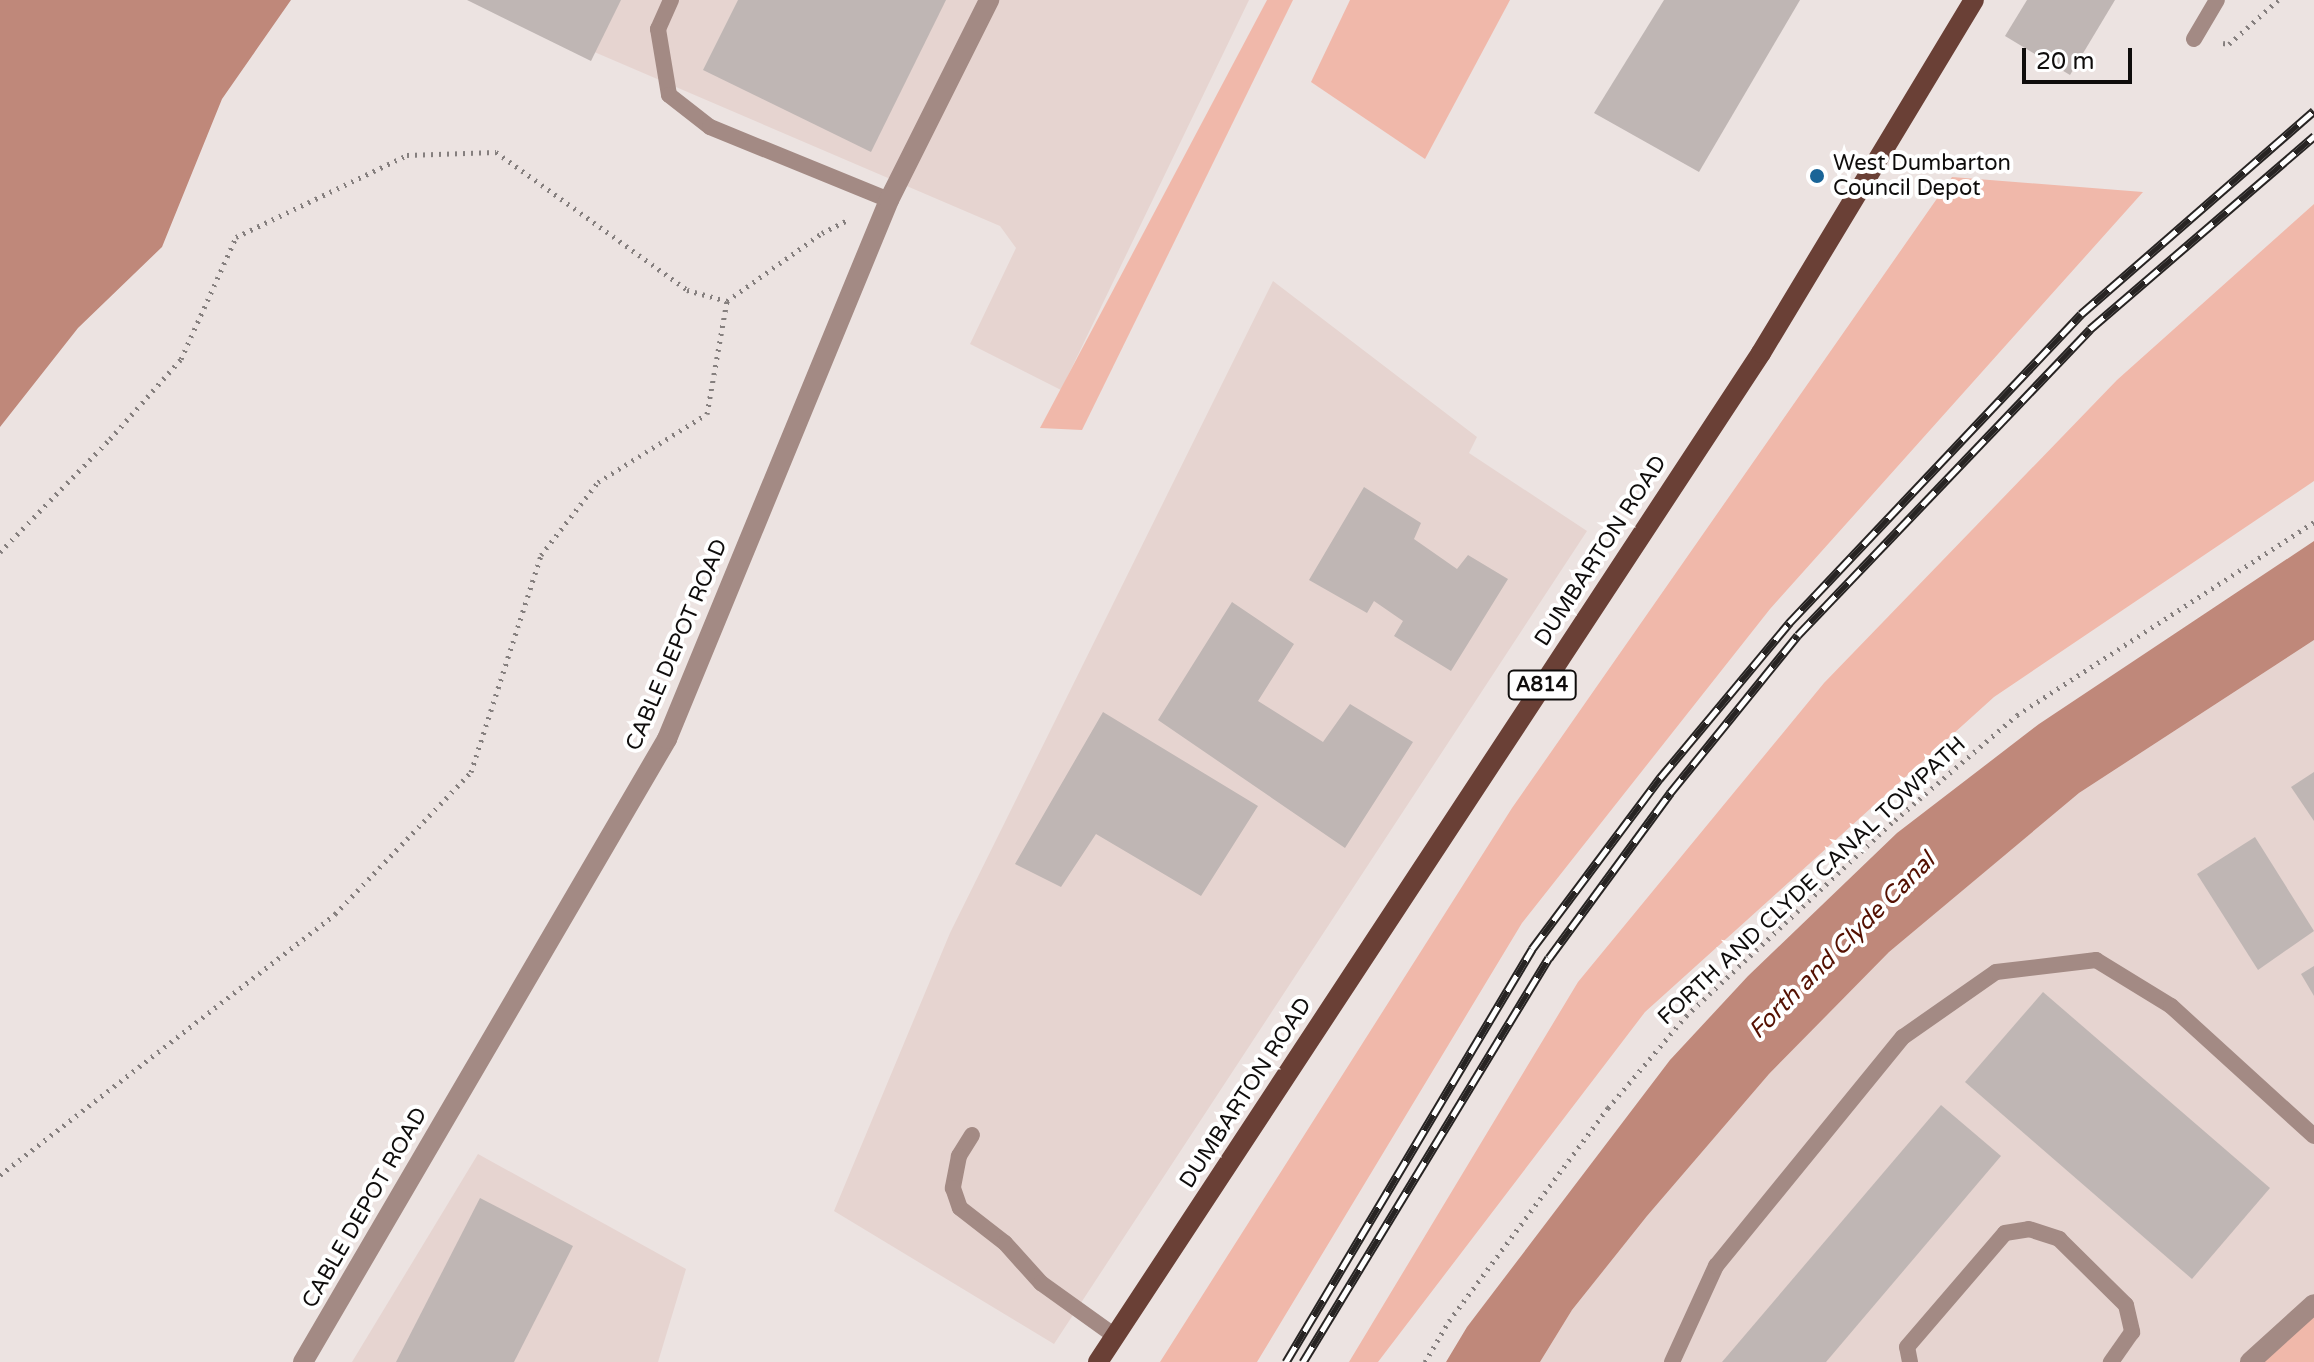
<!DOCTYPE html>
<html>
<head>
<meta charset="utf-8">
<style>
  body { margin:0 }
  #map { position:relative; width:2314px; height:1362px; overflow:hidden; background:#ece3e1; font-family:"Varela Round",sans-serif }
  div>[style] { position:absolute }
  .built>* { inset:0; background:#e6d4d0 }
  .green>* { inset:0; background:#f0b8aa }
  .water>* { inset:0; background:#bf887a }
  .building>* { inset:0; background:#bfb6b4 }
  .path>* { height:5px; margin-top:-2.5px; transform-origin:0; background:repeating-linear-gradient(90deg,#857f7e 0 2px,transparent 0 8px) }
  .lane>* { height:16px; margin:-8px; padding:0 8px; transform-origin:8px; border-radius:8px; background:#a38a84 }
  .street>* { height:20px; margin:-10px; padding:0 10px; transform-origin:10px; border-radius:10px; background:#a38a84 }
  .primary>* { height:20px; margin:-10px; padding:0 10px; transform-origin:10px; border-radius:10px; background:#6a4036 }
  .rail>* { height:9px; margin-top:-4.5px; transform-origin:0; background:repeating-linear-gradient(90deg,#fff 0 18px,#272423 0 36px); box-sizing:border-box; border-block:2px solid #272423 }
  .dots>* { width:22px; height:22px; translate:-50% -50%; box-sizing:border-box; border:4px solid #fff; border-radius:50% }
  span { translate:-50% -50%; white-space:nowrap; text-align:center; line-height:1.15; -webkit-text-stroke:8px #fff; paint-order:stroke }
  .shield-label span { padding:2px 6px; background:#fff; border:2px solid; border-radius:6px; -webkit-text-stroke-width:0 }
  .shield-label { font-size:20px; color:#0f0d0c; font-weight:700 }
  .poi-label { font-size:22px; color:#0f0d0c }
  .left { translate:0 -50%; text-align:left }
  .street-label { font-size:22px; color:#0f0d0c }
  .water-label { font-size:24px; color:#541001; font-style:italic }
  .scale { position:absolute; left:2022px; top:48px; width:110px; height:36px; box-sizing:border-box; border:4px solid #0f0d0c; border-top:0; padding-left:10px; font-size:24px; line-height:28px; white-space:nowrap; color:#0f0d0c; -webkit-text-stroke:6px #fff; paint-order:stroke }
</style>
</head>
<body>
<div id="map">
  <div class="built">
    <i style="clip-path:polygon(473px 0,1249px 0,1061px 390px,970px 344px,1016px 248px,1000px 226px)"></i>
    <i style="clip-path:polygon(1273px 281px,1477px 437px,1469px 453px,1587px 531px,1054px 1344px,834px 1211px,950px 933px)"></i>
    <i style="clip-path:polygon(2314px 640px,2314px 1362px,1540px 1362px,1572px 1310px,1647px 1216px,1769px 1074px,1889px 951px,2079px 793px)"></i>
    <i style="clip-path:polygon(478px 1154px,686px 1269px,658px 1362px,352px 1362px)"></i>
  </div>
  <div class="green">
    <i style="clip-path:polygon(1267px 0,1293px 0,1082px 430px,1040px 428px)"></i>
    <i style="clip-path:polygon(1350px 0,1510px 0,1425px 159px,1311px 82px)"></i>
    <i style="clip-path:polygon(1952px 177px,2143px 192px,1770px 609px,1522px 923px,1257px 1362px,1160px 1362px,1512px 808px)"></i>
    <i style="clip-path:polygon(2314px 204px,2314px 481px,1994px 697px,1645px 1012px,1378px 1362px,1349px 1362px,1578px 982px,1824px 683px,2117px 380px)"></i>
    <i style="clip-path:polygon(2314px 1304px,2314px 1362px,2250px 1362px)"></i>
  </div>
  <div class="water">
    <i style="clip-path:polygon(0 0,291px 0,222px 99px,162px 247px,78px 328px,0 427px)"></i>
    <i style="clip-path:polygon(2314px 541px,2314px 640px,2079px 793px,1889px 952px,1769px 1074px,1647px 1216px,1572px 1310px,1540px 1362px,1446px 1362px,1467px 1327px,1670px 1060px,1748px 976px,1897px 833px,2039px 724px)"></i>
  </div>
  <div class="building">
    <i style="clip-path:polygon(467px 0,621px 0,591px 61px)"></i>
    <i style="clip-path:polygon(738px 0,946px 0,871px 152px,703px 70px)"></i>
    <i style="clip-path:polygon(1664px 0,1800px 0,1699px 172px,1594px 113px)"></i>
    <i style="clip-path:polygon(2027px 0,2115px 0,2070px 75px,2005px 36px)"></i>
    <i style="clip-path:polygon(1364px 487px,1421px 523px,1414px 539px,1457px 569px,1468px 555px,1508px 579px,1451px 671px,1394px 636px,1403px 621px,1374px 601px,1367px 613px,1309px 580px)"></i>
    <i style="clip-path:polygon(1232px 602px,1294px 644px,1258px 701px,1323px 742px,1350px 704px,1413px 742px,1345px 848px,1158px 720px)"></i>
    <i style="clip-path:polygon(1103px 712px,1258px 806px,1201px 896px,1096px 834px,1061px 887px,1015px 864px)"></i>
    <i style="clip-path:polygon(2314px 772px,2314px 821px,2291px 787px)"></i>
    <i style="clip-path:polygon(2255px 837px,2314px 931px,2258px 970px,2197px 874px)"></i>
    <i style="clip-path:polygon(2314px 966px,2314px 996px,2301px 974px)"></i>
    <i style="clip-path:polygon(2043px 992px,2270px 1188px,2192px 1279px,1965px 1082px)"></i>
    <i style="clip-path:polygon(1941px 1105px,2001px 1156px,1826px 1362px,1722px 1362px)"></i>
    <i style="clip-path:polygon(480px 1198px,573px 1246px,514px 1362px,396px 1362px)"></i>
  </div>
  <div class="path">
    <i style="left:2223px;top:43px;width:6px;rotate:9deg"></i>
    <i style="left:2229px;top:44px;width:66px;rotate:-41.9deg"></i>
    <i style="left:0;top:552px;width:158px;rotate:-45.8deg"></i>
    <i style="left:110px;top:439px;width:107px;rotate:-48.4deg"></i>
    <i style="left:181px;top:359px;width:134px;rotate:-65.7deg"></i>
    <i style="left:236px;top:237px;width:190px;rotate:-25.6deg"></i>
    <i style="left:407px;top:155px;width:89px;rotate:-1.9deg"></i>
    <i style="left:496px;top:152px;width:236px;rotate:35.8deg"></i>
    <i style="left:687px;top:290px;width:41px;rotate:15.4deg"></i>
    <i style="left:727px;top:301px;width:117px;rotate:-35.6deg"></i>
    <i style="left:822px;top:233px;width:31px;rotate:-27deg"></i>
    <i style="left:0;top:1175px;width:425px;rotate:-37.9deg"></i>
    <i style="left:335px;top:914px;width:197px;rotate:-46.2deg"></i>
    <i style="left:471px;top:772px;width:228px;rotate:-72.1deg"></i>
    <i style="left:541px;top:555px;width:93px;rotate:-52deg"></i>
    <i style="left:598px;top:482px;width:128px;rotate:-32deg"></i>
    <i style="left:707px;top:414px;width:115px;rotate:-80deg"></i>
    <i style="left:1425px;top:1362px;width:48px;rotate:-59.7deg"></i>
    <i style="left:1449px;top:1321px;width:266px;rotate:-53.3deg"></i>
    <i style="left:1608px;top:1108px;width:121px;rotate:-49.7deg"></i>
    <i style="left:1686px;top:1016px;width:287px;rotate:-43.2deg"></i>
    <i style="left:1895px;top:820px;width:161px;rotate:-40.7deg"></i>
    <i style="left:2017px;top:715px;width:354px;rotate:-33deg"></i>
  </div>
  <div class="lane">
    <i style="left:671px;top:0;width:32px;rotate:114deg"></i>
    <i style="left:658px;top:29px;width:67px;rotate:80.5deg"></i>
    <i style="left:669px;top:95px;width:52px;rotate:38deg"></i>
    <i style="left:710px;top:127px;width:193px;rotate:22.2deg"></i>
    <i style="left:2194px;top:39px;width:45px;rotate:-59.5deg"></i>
    <i style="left:972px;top:1135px;width:25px;rotate:122deg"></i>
    <i style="left:959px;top:1156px;width:33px;rotate:101deg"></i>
    <i style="left:953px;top:1188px;width:21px;rotate:71deg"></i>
    <i style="left:960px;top:1208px;width:57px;rotate:37.9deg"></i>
    <i style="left:1005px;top:1243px;width:54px;rotate:48deg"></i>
    <i style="left:1041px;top:1283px;width:91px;rotate:35.6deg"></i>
    <i style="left:1672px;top:1362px;width:106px;rotate:-65.4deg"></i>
    <i style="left:1716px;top:1266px;width:296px;rotate:-50.8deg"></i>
    <i style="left:1903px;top:1037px;width:113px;rotate:-35deg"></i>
    <i style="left:1996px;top:972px;width:101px;rotate:-6.8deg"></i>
    <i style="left:2096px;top:960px;width:88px;rotate:31.5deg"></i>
    <i style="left:2171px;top:1006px;width:193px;rotate:42.3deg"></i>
    <i style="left:1910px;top:1362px;width:15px;rotate:-101deg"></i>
    <i style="left:1907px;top:1347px;width:150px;rotate:-49.3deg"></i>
    <i style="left:2005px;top:1233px;width:24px;rotate:-9deg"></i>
    <i style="left:2029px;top:1229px;width:32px;rotate:18deg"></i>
    <i style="left:2059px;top:1239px;width:94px;rotate:44.6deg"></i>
    <i style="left:2126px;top:1305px;width:28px;rotate:77deg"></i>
    <i style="left:2132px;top:1332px;width:37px;rotate:125deg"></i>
  </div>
  <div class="street">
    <i style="left:303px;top:1362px;width:722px;rotate:-59.7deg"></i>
    <i style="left:667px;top:739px;width:583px;rotate:-67.61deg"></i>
    <i style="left:889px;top:200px;width:224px;rotate:-63.4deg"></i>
    <i style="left:2250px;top:1362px;width:86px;rotate:-42.2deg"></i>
  </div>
  <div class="primary">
    <i style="left:1098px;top:1362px;width:1207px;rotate:-56.69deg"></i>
    <i style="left:1761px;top:353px;width:412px;rotate:-58.9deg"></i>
  </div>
  <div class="rail">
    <i style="left:1286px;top:1362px;width:481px;rotate:-59.2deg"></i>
    <i style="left:1532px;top:949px;width:214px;rotate:-53.2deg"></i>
    <i style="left:1660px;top:778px;width:202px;rotate:-50.2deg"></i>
    <i style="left:1789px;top:623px;width:425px;rotate:-46.6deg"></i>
    <i style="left:2081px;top:314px;width:309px;rotate:-41.1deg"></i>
    <i style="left:1303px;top:1362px;width:473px;rotate:-58.7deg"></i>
    <i style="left:1549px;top:958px;width:205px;rotate:-53.7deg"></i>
    <i style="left:1670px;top:793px;width:203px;rotate:-51deg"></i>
    <i style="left:1798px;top:635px;width:423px;rotate:-46.3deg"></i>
    <i style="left:2090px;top:329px;width:296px;rotate:-40.7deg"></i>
  </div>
  <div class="dots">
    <i style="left:1817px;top:176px;background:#1a6497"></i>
  </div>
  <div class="shield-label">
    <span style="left:1542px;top:685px">A814</span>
  </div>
  <div class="poi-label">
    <span class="left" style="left:1833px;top:176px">West Dumbarton<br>Council Depot</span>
  </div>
  <div class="street-label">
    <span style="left:1601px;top:551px;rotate:-57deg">DUMBARTON ROAD</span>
    <span style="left:677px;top:645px;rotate:-67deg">CABLE DEPOT ROAD</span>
    <span style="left:1812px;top:881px;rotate:-43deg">FORTH AND CLYDE CANAL TOWPATH</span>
    <span style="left:1246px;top:1093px;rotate:-57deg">DUMBARTON ROAD</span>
    <span style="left:365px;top:1208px;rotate:-60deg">CABLE DEPOT ROAD</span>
  </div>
  <div class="water-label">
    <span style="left:1842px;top:946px;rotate:-45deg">Forth and Clyde Canal</span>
  </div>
  <div class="scale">20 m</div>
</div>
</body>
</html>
